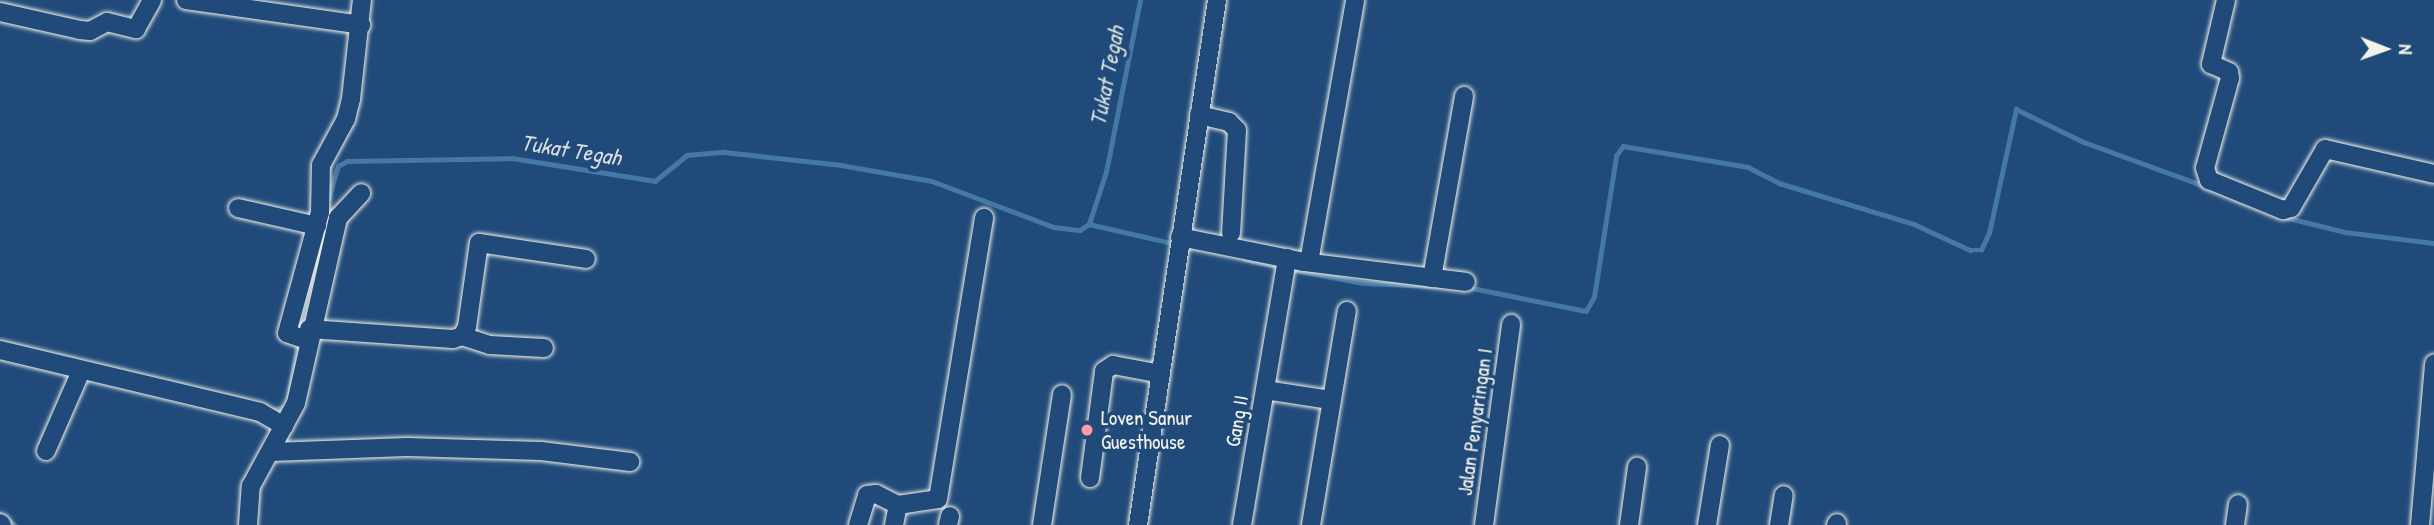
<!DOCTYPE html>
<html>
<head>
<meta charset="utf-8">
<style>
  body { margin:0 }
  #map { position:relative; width:2434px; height:525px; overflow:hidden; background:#1f4a7a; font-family:"Patrick Hand",sans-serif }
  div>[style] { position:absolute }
  .stream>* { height:4.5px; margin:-2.25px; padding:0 2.25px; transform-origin:2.25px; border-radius:2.25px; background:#4578a2 }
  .roads { filter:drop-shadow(0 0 2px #f4f1e8) drop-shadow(0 0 2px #f4f1e8) }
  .minor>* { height:18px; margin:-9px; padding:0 9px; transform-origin:9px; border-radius:9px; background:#1f4a7a }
  .dots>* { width:19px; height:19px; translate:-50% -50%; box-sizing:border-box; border:4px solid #1f4a7a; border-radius:50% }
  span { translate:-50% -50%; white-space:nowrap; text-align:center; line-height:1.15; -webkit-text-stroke:7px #1f4a7a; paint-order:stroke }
  .poi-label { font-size:21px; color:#f4f1e8 }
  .left { translate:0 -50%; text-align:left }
  .street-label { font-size:21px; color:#f4f1e8 }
  .water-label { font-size:23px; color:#dadfde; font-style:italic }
  .north { position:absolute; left:2350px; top:14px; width:70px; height:70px; -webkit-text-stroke:5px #1f4a7a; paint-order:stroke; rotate:91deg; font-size:19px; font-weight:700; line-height:28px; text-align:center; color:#f4f1e8 }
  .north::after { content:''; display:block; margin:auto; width:24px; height:32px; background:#f4f1e8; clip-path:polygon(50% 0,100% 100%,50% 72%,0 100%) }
</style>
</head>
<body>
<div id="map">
  <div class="stream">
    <i style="left:328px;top:199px;width:34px;rotate:-73deg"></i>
    <i style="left:338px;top:166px;width:10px;rotate:-29deg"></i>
    <i style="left:347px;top:161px;width:165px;rotate:-1deg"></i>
    <i style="left:512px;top:158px;width:145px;rotate:9.1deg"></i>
    <i style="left:655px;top:181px;width:41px;rotate:-39.1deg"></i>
    <i style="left:687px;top:155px;width:37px;rotate:-5deg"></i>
    <i style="left:724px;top:152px;width:118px;rotate:6.3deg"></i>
    <i style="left:841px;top:165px;width:92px;rotate:10deg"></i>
    <i style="left:932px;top:181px;width:130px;rotate:20.7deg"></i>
    <i style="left:1054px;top:227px;width:26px;rotate:7deg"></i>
    <i style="left:1080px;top:230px;width:11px;rotate:-34deg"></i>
    <i style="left:1089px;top:224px;width:55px;rotate:-71.9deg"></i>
    <i style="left:1106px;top:172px;width:175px;rotate:-78.8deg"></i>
    <i style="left:2284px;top:217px;width:63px;rotate:13.8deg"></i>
    <i style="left:2345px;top:232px;width:90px;rotate:7deg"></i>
    <i style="left:1089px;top:224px;width:85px;rotate:12.9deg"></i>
    <i style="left:1245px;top:259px;width:37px;rotate:13deg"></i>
    <i style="left:1290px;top:269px;width:74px;rotate:10.9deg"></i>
    <i style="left:1363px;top:283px;width:74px;rotate:2.3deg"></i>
    <i style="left:1467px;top:287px;width:121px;rotate:11.4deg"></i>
    <i style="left:1586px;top:311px;width:16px;rotate:-60deg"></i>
    <i style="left:1594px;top:297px;width:143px;rotate:-81.1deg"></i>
    <i style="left:1616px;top:156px;width:12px;rotate:-55deg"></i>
    <i style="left:1623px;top:146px;width:127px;rotate:9.5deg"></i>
    <i style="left:1748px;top:167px;width:35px;rotate:27deg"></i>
    <i style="left:1779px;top:183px;width:141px;rotate:16.9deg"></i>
    <i style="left:1914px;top:224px;width:62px;rotate:24.9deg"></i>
    <i style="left:1970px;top:250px;width:11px"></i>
    <i style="left:1981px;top:250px;width:19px;rotate:-65deg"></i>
    <i style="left:1989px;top:233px;width:127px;rotate:-77.7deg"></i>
    <i style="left:2016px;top:109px;width:76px;rotate:25.9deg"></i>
    <i style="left:2084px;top:142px;width:131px;rotate:20.1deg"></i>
    <i style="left:300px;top:332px;width:120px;rotate:-76.5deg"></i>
    <i style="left:272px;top:410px;width:16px;rotate:-15deg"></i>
    <i style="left:287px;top:406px;width:67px;rotate:-80.5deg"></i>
    <i style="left:0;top:514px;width:19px;rotate:36deg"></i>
  </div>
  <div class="roads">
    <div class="minor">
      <i style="left:186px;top:0;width:177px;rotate:8.1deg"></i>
      <i style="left:2226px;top:0;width:66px;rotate:103.2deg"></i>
      <i style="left:2211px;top:64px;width:20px;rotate:24deg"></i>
      <i style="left:2229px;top:72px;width:6px;rotate:81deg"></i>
      <i style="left:2230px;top:78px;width:93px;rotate:105.5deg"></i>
      <i style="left:2205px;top:168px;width:13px;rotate:72deg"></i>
      <i style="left:2209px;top:180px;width:80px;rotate:22.1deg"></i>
      <i style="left:2283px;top:210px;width:8px;rotate:-14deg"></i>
      <i style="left:2291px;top:208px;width:68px;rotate:-60deg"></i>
      <i style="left:2325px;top:149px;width:112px;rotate:12.9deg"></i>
      <i style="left:0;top:12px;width:82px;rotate:12.7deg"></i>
      <i style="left:80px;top:30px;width:10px;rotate:6deg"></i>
      <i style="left:90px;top:31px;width:19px;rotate:-28deg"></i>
      <i style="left:107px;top:22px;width:30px;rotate:14deg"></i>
      <i style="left:136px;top:29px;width:33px;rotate:-61deg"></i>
      <i style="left:1199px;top:115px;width:31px;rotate:13deg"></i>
      <i style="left:1229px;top:122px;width:11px;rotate:45deg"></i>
      <i style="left:1237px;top:130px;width:103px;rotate:93.3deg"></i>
      <i style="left:238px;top:208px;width:81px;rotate:12.8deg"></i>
      <i style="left:1180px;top:237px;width:126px;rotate:11.4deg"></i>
      <i style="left:1304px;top:262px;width:163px;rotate:7deg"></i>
      <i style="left:1309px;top:262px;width:266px;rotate:-80deg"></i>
      <i style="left:1432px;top:278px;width:185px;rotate:-80deg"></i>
      <i style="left:309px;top:329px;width:144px;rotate:4deg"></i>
      <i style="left:453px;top:339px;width:9px;rotate:-18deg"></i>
      <i style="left:462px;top:336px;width:10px;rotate:-61deg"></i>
      <i style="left:467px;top:327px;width:85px;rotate:-81.9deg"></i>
      <i style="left:479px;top:243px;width:108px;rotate:8.5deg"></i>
      <i style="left:462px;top:336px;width:29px;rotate:18deg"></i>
      <i style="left:490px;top:345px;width:54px;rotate:3.2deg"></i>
      <i style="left:307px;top:340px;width:21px;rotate:-161deg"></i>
      <i style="left:287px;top:333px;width:125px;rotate:-74.7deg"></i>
      <i style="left:320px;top:212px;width:47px;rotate:-88.8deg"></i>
      <i style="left:321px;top:165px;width:52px;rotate:-61.5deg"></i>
      <i style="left:346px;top:119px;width:21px;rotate:-76deg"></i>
      <i style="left:351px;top:99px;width:100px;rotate:-83.7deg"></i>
      <i style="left:0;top:350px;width:267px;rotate:13.4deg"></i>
      <i style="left:260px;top:412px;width:28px;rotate:30deg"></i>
      <i style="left:1265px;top:390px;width:66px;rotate:8.7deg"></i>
      <i style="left:46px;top:451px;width:87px;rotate:-66.4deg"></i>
      <i style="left:271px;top:452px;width:136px;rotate:-2.1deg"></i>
      <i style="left:407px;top:447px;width:134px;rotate:1.7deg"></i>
      <i style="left:541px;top:451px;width:90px;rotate:7deg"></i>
      <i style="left:1090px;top:478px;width:108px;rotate:-82.5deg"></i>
      <i style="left:1104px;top:371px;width:11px;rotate:-34deg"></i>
      <i style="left:1113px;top:365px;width:49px;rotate:10.6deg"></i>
      <i style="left:0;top:523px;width:3px;rotate:45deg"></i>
      <i style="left:248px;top:525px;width:39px;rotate:-86deg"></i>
      <i style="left:251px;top:486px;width:94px;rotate:-61.5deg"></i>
      <i style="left:296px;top:403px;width:190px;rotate:-77.2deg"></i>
      <i style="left:338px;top:218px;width:34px;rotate:-47deg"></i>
      <i style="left:858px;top:525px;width:31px;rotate:-73deg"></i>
      <i style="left:867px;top:495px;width:9px;rotate:-6deg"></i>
      <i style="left:876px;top:494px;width:25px;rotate:27deg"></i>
      <i style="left:898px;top:505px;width:40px;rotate:-8.5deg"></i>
      <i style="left:938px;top:499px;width:285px;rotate:-80.7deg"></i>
      <i style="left:894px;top:525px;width:20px;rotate:-79deg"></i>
      <i style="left:948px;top:525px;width:9px;rotate:-77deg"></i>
      <i style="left:1042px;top:525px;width:132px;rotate:-81.3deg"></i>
      <i style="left:1138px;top:525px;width:531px;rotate:-81.44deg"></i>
      <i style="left:1242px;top:525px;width:271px;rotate:-80.4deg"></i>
      <i style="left:1311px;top:525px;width:217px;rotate:-80.5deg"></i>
      <i style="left:1484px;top:525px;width:203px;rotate:-82.3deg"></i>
      <i style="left:1629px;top:525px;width:59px;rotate:-82.1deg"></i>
      <i style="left:1707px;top:525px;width:81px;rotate:-80.8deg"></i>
      <i style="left:1779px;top:525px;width:30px;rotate:-81deg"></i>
      <i style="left:1836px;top:525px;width:2px;rotate:-63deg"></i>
      <i style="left:2235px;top:525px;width:21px;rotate:-82deg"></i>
      <i style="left:2420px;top:525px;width:162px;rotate:-85deg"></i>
    </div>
  </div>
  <div class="dots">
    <i style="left:1087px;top:430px;background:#ff9aa2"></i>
  </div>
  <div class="poi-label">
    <span class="left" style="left:1101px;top:430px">Loven Sanur<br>Guesthouse</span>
  </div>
  <div class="street-label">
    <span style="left:1237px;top:421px;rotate:-80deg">Gang II</span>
    <span style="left:1475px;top:422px;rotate:-82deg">Jalan Penyaringan I</span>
  </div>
  <div class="water-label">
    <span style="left:1107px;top:76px;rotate:-79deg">Tukat Tegah</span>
    <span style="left:571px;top:150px;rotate:9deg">Tukat Tegah</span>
  </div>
  <div class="north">N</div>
</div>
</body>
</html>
